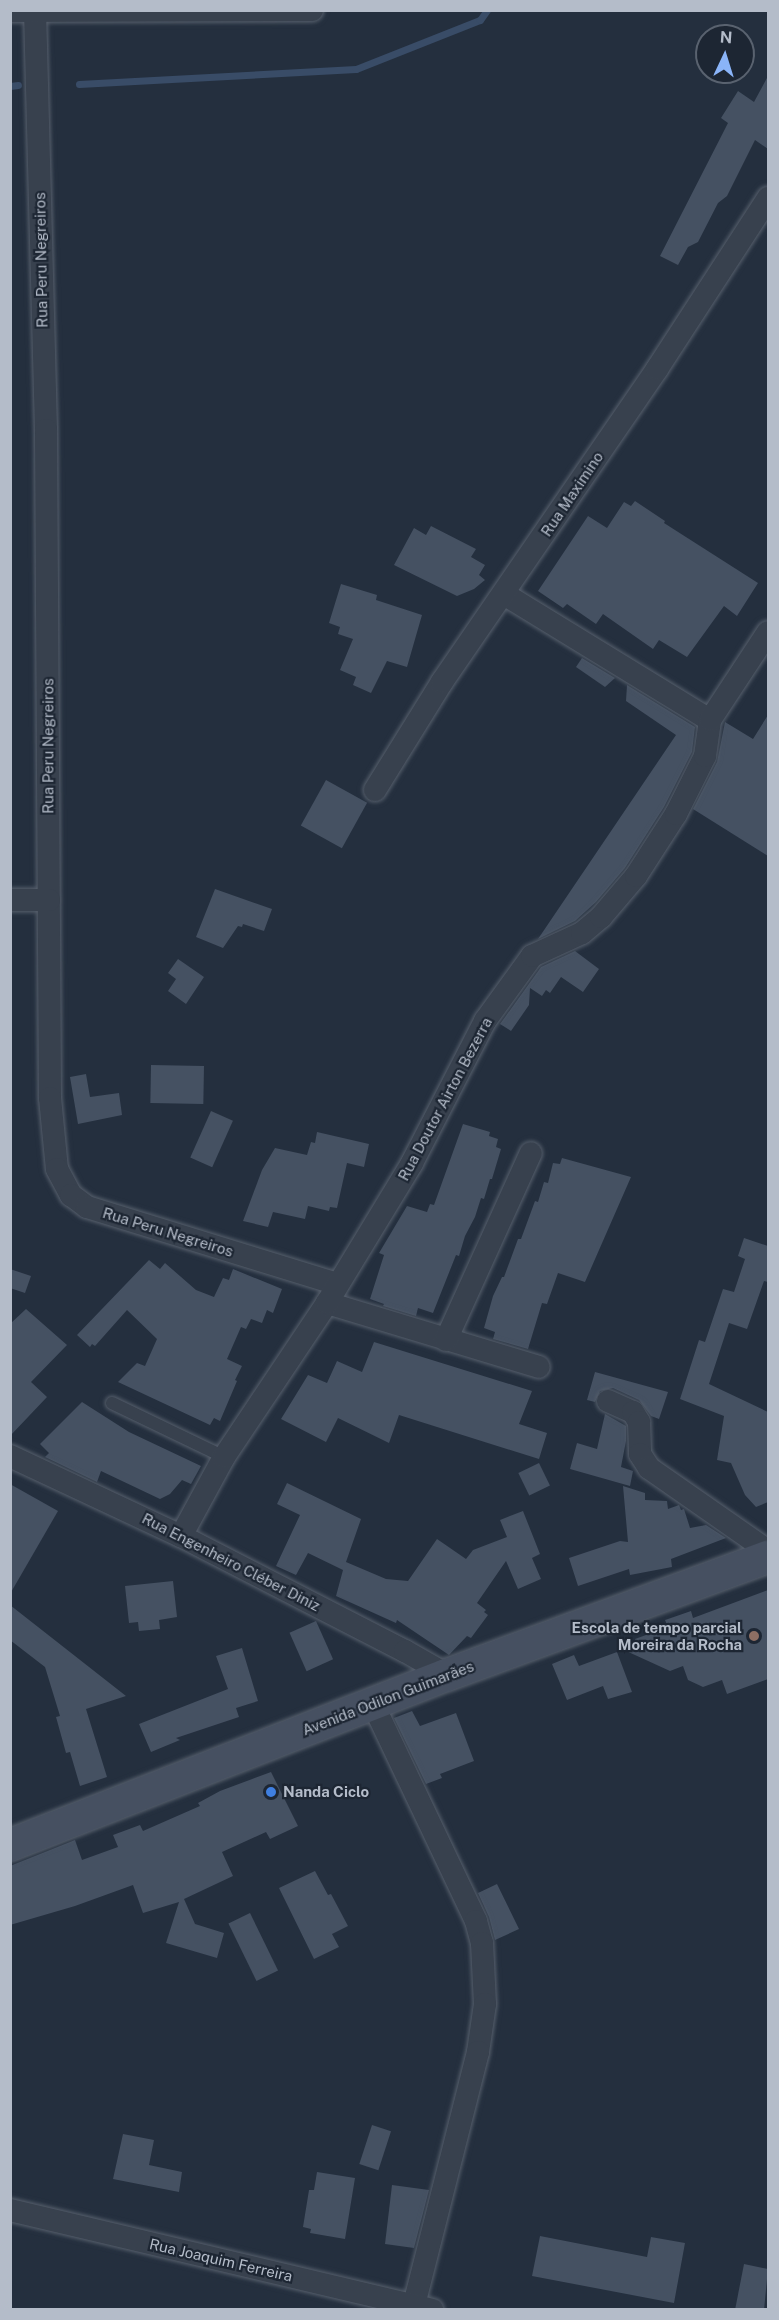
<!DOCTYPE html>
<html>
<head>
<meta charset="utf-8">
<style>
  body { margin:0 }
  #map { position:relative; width:779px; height:2320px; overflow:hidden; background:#242f3e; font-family:"Public Sans",sans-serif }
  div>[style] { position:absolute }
  .stream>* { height:7px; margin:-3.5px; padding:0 3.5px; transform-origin:3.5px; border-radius:3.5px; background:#394c67 }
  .building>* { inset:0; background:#455162; transform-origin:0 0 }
  .roads { filter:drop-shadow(0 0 2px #565f6c) drop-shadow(0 0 2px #565f6c) }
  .lane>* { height:12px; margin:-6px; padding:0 6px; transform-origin:6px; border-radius:6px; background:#38414e }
  .street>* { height:22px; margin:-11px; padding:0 11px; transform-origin:11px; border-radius:11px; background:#38414e }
  .secondary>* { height:32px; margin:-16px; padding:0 16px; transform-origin:16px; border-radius:16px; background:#465061 }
  .dots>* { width:16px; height:16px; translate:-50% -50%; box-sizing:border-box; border:3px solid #1d2633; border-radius:50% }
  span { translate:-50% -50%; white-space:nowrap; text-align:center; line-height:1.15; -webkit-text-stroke:4.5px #1d2633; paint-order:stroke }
  .street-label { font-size:15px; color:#b4bcc9 }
  .poi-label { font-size:15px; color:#b4bcc9; font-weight:700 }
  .right { translate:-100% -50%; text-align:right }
  .left { translate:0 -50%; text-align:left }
  .frame { position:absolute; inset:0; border:12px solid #b4bcc9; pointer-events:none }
  .north { position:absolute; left:695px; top:24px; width:60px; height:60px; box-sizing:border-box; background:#1d2633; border:2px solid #59626f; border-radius:50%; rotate:4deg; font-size:16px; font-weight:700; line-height:24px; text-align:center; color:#b4bcc9 }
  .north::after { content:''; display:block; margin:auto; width:21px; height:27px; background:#8ab4f8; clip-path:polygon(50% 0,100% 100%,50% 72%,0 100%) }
</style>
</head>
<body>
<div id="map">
  <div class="stream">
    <i style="left:79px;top:84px;width:277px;rotate:-3.1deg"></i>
    <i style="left:356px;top:69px;width:133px;rotate:-21.6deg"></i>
    <i style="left:480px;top:20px;width:12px;rotate:-55deg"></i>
    <i style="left:10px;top:86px;width:8px;rotate:-7deg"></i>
  </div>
  <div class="building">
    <i style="clip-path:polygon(768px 76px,768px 149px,755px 140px,727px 196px,718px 203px,698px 242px,688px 247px,678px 265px,660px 256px,728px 123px,721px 118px,738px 91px,754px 102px)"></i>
    <i style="clip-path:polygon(635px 501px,665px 521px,664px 523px,758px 583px,737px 616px,724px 606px,687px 657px,659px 640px,653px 649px,603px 614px,596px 624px,567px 604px,563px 608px,538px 591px,588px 516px,607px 528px,624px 502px,631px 506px)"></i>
    <i style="clip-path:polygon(431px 526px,476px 549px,471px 557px,485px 565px,479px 575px,485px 580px,474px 589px,457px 596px,394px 565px,414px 528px,426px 535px)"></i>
    <i style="clip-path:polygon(341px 584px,377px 595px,376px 600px,422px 615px,407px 667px,387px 661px,371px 693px,353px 685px,356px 677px,340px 670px,353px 639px,338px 634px,340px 627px,329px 623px)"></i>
    <i style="clip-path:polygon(582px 658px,615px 678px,605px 687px,576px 667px)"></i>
    <i style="clip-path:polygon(627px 685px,695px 727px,692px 752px,664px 807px,625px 868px,596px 902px,575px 921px,538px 939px,676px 735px,626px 701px)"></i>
    <i style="clip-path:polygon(768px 715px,768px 856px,693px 809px,717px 762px,725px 722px,753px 739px)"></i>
    <i style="left:326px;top:780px;width:47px;height:52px;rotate:29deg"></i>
    <i style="clip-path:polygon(215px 889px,272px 909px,264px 931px,243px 924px,242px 927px,238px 926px,223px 948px,196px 937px)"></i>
    <i style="clip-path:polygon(575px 951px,599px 969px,583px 992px,561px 977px,550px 993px,546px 990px,542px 996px,530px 988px,529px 1005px,511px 1031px,500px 1024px,541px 967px)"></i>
    <i style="clip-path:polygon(178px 959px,204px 977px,186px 1004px,168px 991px,176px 979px,168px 973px)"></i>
    <i style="left:151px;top:1065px;width:53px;height:38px;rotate:1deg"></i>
    <i style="clip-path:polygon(86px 1074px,90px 1097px,119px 1093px,122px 1115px,78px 1124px,70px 1077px)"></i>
    <i style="left:211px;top:1111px;width:24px;height:51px;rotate:24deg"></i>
    <i style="clip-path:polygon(463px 1124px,490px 1132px,489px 1136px,498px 1139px,496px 1147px,501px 1149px,492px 1179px,490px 1179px,484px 1199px,481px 1198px,475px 1217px,465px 1236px,459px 1256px,456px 1255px,433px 1313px,418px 1308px,416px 1316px,383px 1306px,384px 1304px,370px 1299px,384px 1255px,379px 1253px,407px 1206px,427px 1212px,430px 1204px,434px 1205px)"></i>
    <i style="clip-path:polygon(317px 1132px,369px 1144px,364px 1167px,347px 1163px,337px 1208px,330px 1207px,329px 1211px,308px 1206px,305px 1219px,273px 1212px,268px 1227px,243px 1221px,262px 1170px,275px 1148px,307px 1155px,311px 1142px,315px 1143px)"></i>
    <i style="clip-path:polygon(562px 1158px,631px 1177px,585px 1282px,558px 1273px,547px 1304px,542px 1303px,528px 1349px,493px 1339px,495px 1332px,484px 1328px,493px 1296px,502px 1277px,504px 1277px,518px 1239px,521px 1239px,535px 1201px,538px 1202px,544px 1182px,548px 1183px,553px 1163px,560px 1164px)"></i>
    <i style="clip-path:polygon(744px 1238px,768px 1246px,768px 1282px,764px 1281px,747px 1329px,729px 1323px,709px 1384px,768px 1412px,768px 1502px,756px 1507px,745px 1495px,731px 1463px,717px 1460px,724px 1416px,680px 1399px,699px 1340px,705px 1342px,723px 1289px,734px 1292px,745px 1259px,738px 1256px)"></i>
    <i style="clip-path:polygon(149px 1260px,160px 1269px,165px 1263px,196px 1290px,214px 1297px,223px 1278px,229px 1280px,233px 1269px,282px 1289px,273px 1313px,267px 1310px,262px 1323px,251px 1319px,246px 1329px,241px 1327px,227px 1359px,242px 1366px,235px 1380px,237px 1381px,220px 1421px,214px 1418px,210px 1425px,118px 1382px,137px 1363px,145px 1366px,157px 1339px,127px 1310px,95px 1346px,92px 1344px,90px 1347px,77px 1335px)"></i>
    <i style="clip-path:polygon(10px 1269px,31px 1276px,25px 1293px,10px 1288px)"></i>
    <i style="clip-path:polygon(26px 1309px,67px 1345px,31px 1382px,47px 1397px,10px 1436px,10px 1324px)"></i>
    <i style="clip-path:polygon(374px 1342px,532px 1391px,519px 1424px,547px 1433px,539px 1459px,399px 1415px,389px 1443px,338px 1418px,326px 1442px,281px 1419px,308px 1375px,327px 1383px,337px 1361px,362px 1372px)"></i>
    <i style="clip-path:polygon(595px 1372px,668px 1392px,659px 1419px,651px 1416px,639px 1400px,613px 1388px,600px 1391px,595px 1402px,587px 1400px)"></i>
    <i style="clip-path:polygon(82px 1402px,129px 1432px,201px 1466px,191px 1484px,182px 1480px,170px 1494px,160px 1499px,101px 1471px,97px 1482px,45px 1457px,49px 1453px,40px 1444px)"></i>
    <i style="clip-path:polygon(605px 1414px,626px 1426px,626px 1441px,621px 1467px,633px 1471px,630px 1486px,570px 1469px,577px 1443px,597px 1449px)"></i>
    <i style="left:539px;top:1463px;width:25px;height:23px;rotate:64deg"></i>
    <i style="clip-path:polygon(287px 1483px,361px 1519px,346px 1562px,386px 1579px,408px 1581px,437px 1539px,466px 1559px,473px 1550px,507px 1537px,500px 1520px,523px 1511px,540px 1554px,532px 1558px,541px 1579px,518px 1589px,506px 1561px,477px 1603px,486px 1610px,484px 1612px,488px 1615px,471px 1638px,467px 1636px,449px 1655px,397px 1620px,396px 1623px,336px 1596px,343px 1570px,308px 1553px,296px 1575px,276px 1566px,300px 1515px,277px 1504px)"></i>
    <i style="clip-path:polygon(10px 1484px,58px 1511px,10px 1594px)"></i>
    <i style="clip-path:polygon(623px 1486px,645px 1493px,645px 1500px,667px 1501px,668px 1509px,679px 1505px,681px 1510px,684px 1509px,690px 1528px,706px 1525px,726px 1538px,671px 1559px,672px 1567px,630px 1575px,629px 1569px,578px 1586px,569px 1558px,620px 1541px,628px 1542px)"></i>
    <i style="clip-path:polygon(173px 1581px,177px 1617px,159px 1620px,160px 1629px,139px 1631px,138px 1622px,129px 1623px,125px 1586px)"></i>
    <i style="clip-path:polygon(768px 1590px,768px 1679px,727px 1694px,722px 1680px,703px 1687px,688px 1680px,683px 1666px,670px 1671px,624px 1650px,637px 1645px,635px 1639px,668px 1627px,665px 1620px,691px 1611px,693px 1618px)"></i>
    <i style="clip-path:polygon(10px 1605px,126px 1696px,86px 1709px,107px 1777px,80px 1786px,70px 1752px,66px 1753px,56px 1717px,60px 1716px,45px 1667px,10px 1640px)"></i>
    <i style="left:316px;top:1621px;width:42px;height:29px;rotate:66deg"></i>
    <i style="clip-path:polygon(242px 1648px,258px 1701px,236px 1708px,239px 1717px,176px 1738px,180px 1740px,151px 1752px,139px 1724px,228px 1689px,216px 1656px)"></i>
    <i style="clip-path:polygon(617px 1652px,632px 1692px,608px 1699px,603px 1686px,567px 1700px,552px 1664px,574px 1655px,579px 1666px)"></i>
    <i style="clip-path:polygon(412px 1711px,420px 1726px,456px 1713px,474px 1761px,440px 1774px,442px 1778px,426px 1784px,394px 1718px)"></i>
    <i style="clip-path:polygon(271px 1772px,298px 1826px,270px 1839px,266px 1832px,222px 1852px,233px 1876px,184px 1899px,195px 1924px,224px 1933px,217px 1958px,166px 1943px,179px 1902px,143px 1913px,133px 1885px,75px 1906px,10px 1925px,10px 1866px,75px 1840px,82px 1860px,118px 1847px,113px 1835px,140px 1825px,143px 1831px,200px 1806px,198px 1803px,220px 1791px)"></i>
    <i style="clip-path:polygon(315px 1871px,328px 1895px,331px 1894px,348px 1926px,332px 1934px,339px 1947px,314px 1959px,279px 1888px)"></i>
    <i style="clip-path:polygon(497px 1884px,519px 1929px,495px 1940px,489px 1917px,478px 1893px)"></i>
    <i style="left:250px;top:1913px;width:64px;height:24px;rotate:64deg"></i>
    <i style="left:372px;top:2125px;width:20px;height:41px;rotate:18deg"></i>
    <i style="clip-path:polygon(123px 2134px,154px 2140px,149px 2165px,182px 2172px,179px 2192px,113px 2179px)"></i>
    <i style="clip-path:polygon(317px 2172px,355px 2178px,345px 2239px,310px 2233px,311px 2229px,303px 2227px,309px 2190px,314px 2190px)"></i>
    <i style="clip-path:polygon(392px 2185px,429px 2190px,414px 2248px,385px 2244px)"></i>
    <i style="clip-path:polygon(540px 2236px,647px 2257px,651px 2237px,685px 2243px,674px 2303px,532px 2276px)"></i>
    <i style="clip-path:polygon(744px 2264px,768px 2269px,764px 2310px,735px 2310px)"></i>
  </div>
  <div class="roads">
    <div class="lane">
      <i style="left:112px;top:1403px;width:124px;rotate:25.7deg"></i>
    </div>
    <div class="street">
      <i style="left:35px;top:10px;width:420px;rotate:88.5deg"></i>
      <i style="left:46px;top:430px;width:668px;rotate:89.66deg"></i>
      <i style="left:50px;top:1098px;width:71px;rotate:84.4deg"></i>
      <i style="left:57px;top:1169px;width:30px;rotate:62deg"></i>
      <i style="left:71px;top:1195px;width:20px;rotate:37deg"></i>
      <i style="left:87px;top:1207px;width:262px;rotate:17.1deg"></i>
      <i style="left:10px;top:11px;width:302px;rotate:-0.2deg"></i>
      <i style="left:504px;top:594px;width:241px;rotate:31.5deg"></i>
      <i style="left:375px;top:790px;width:127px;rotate:-58.2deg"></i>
      <i style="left:442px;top:682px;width:380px;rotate:-55.5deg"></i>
      <i style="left:657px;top:369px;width:204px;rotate:-57deg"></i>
      <i style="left:10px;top:900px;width:39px"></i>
      <i style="left:327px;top:1303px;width:221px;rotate:16.8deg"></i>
      <i style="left:446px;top:1340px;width:205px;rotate:-65.6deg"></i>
      <i style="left:608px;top:1401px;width:27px;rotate:24deg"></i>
      <i style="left:633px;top:1412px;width:12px;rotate:59deg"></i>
      <i style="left:639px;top:1422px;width:32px;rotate:88deg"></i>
      <i style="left:640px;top:1454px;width:17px;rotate:57deg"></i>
      <i style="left:649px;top:1468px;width:145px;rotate:34.9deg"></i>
      <i style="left:10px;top:1456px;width:189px;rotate:25.1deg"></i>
      <i style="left:181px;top:1536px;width:252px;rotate:27.2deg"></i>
      <i style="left:405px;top:1651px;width:48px;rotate:29.7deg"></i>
      <i style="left:181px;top:1536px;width:90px;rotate:-61.4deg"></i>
      <i style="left:224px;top:1457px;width:185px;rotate:-56.2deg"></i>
      <i style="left:327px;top:1303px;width:164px;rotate:-58.7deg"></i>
      <i style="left:412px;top:1163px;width:160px;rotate:-62.8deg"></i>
      <i style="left:485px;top:1021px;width:80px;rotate:-54.1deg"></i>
      <i style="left:532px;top:956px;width:55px;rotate:-24.7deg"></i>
      <i style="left:582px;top:933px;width:25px;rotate:-40deg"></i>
      <i style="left:601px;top:917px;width:54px;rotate:-49.5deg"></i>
      <i style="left:636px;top:876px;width:74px;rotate:-57.2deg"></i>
      <i style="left:676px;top:814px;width:65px;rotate:-63.4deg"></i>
      <i style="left:705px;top:756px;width:36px;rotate:-82deg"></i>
      <i style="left:710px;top:720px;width:105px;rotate:-56.6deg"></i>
      <i style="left:373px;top:1704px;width:240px;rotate:64.6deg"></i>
      <i style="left:476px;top:1921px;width:23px;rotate:75deg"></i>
      <i style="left:482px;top:1943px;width:61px;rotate:87.2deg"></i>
      <i style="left:485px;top:2004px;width:49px;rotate:98.3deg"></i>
      <i style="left:478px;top:2052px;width:261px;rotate:104.2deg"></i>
      <i style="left:10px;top:2210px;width:434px;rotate:13.3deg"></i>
    </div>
    <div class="secondary">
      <i style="left:10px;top:1845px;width:469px;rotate:-21.3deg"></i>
      <i style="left:447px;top:1675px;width:342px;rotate:-20.2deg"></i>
    </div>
  </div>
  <div class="dots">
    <i style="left:754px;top:1636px;background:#8d6e63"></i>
    <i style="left:271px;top:1792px;background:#3f7fe0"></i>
  </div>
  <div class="street-label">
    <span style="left:41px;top:260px;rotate:-91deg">Rua Peru Negreiros</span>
    <span style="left:572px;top:494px;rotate:-56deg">Rua Maximino</span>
    <span style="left:48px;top:746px;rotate:-90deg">Rua Peru Negreiros</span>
    <span style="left:445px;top:1099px;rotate:-62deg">Rua Doutor Airton Bezerra</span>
    <span style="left:168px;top:1232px;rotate:17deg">Rua Peru Negreiros</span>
    <span style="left:231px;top:1562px;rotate:27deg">Rua Engenheiro Cléber Diniz</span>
    <span style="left:388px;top:1698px;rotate:-21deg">Avenida Odilon Guimarães</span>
    <span style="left:221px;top:2260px;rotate:13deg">Rua Joaquim Ferreira</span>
  </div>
  <div class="poi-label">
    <span class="right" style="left:742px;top:1636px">Escola de tempo parcial<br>Moreira da Rocha</span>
    <span class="left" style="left:283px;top:1792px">Nanda Ciclo</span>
  </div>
  <div class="frame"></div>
  <div class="north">N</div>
</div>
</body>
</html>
